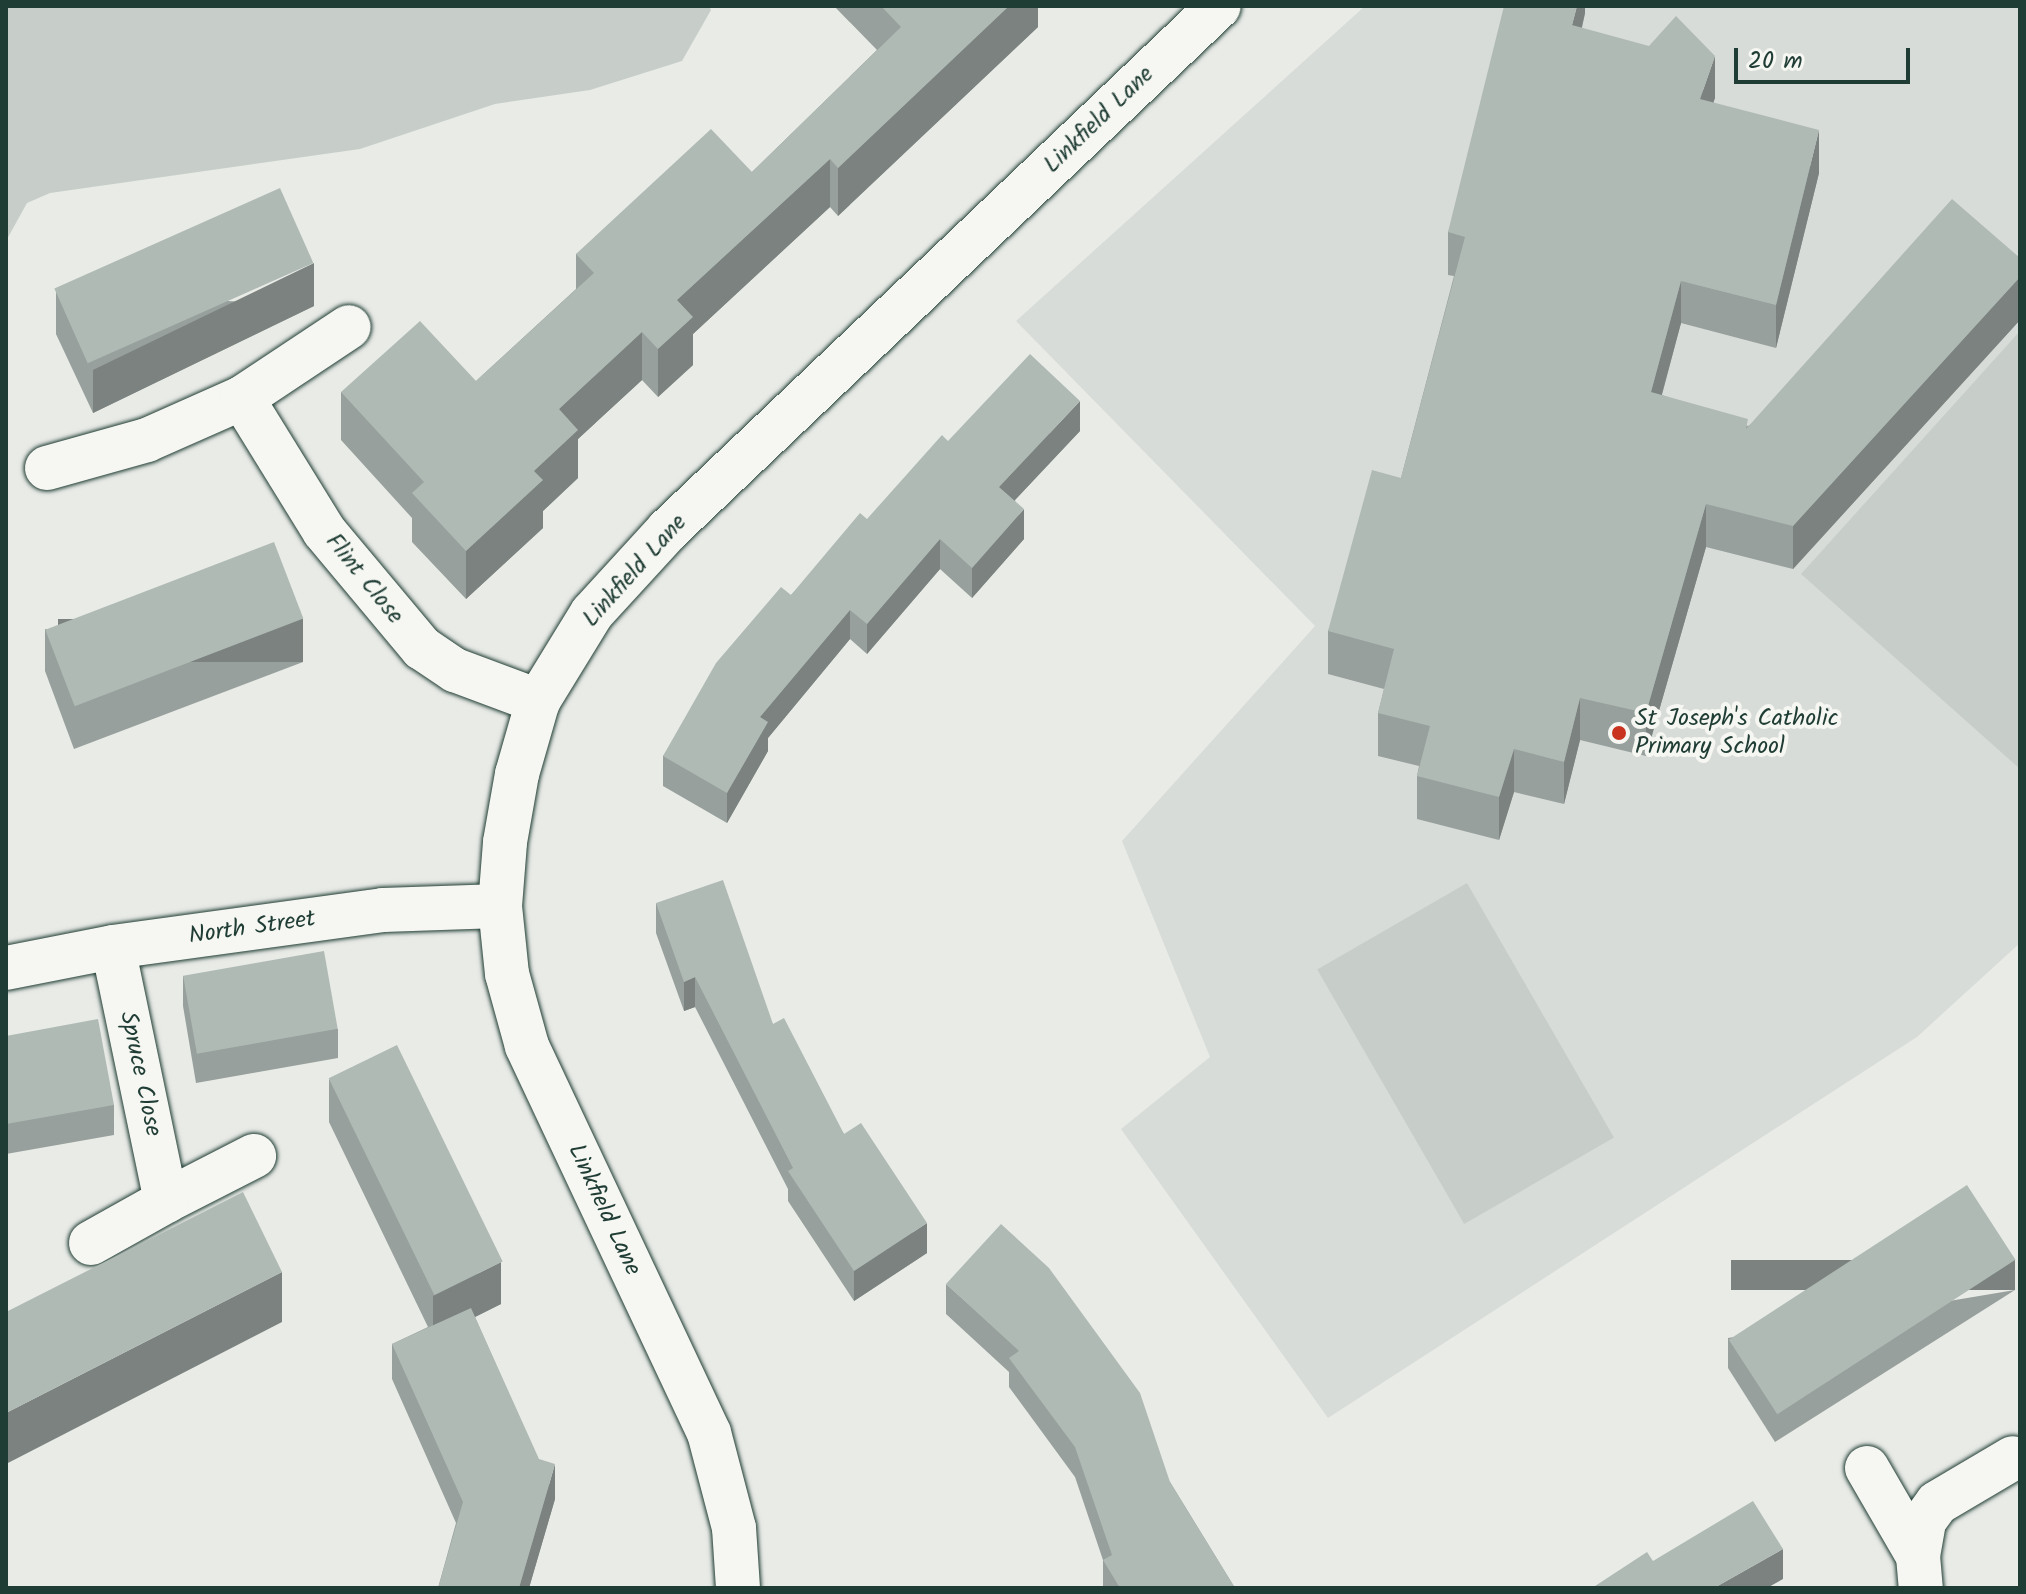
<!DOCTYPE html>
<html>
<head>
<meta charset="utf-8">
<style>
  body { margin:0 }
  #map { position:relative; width:2026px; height:1594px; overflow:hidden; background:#e9ebe7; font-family:Kalam,sans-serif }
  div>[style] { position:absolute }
  .built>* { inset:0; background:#d8dcd8 }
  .green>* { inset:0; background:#c7cec9; transform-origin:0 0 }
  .roads { filter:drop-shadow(0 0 2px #1f3d34) drop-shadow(0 0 2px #1f3d34) }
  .minor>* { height:44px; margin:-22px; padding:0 22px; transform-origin:22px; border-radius:22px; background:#f6f6f2 }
  .tertiary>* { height:44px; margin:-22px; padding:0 22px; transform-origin:22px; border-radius:22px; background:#f6f6f2 }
  .wall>* { inset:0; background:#97a09c }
  .shaded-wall>* { inset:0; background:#7b827f; transform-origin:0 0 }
  .building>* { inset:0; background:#b0bab5; transform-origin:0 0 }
  .dots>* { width:22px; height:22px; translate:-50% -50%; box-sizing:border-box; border:4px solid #f6f6f2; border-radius:50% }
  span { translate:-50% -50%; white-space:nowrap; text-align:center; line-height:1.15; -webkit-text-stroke:8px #f6f6f2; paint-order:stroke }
  .street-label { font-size:24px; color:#1f3d34 }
  .poi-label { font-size:24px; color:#1f3d34 }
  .left { translate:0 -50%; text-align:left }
  .frame { position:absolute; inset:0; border:8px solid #1f3d34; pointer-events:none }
  .scale { position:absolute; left:1734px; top:48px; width:176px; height:36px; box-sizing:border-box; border:4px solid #1f3d34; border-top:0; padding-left:10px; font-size:24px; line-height:28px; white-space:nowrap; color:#1f3d34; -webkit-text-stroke:6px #f6f6f2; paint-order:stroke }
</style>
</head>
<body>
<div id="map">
  <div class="built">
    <i style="clip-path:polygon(1365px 6px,2020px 6px,2020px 943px,1917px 1037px,1328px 1418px,1121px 1129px,1210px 1057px,1122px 841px,1315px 626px,1016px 321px)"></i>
  </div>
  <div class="green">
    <i style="clip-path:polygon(6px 6px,709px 6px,711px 10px,682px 61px,590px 90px,495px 104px,360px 149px,50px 193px,27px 203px,6px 241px)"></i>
    <i style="clip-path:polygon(2020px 331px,2020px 769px,1801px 574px)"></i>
    <i style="left:1467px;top:883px;width:294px;height:173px;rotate:60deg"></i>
  </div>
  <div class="roads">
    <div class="minor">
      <i style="left:242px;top:398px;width:156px;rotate:58.3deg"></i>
      <i style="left:324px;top:531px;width:153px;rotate:50.1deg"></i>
      <i style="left:422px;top:648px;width:40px;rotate:34deg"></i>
      <i style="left:455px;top:670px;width:89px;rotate:20.5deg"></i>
      <i style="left:47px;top:468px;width:104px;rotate:-15.6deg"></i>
      <i style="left:147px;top:440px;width:104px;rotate:-23.9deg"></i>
      <i style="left:242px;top:398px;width:128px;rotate:-33.6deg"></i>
      <i style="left:6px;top:968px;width:109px;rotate:-11.1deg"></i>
      <i style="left:113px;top:947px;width:273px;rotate:-7.8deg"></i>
      <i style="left:383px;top:910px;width:117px;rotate:-2deg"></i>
      <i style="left:166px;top:1201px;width:99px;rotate:-27.1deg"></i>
      <i style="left:91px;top:1243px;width:86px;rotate:-29.2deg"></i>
      <i style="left:166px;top:1201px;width:259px;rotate:-101.8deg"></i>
      <i style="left:1867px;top:1468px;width:102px;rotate:59.9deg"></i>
      <i style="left:1918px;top:1556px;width:32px;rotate:85deg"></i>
      <i style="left:1918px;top:1556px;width:36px;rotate:-80deg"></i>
      <i style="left:1924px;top:1521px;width:22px;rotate:-54deg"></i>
      <i style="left:1937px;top:1503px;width:88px;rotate:-30.6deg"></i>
    </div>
    <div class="tertiary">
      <i style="left:738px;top:1588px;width:60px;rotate:-93.8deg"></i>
      <i style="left:734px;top:1528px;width:98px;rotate:-104.7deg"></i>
      <i style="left:709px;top:1433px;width:428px;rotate:-115.2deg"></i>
      <i style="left:527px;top:1046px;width:75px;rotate:-105.5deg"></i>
      <i style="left:507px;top:974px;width:68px;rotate:-95.9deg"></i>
      <i style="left:500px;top:906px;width:64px;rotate:-85.5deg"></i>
      <i style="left:505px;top:842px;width:69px;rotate:-80deg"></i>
      <i style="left:517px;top:774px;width:76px;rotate:-74deg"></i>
      <i style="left:538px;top:701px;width:103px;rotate:-58.5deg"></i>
      <i style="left:592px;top:613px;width:113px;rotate:-47.5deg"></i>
      <i style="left:668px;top:530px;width:760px;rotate:-43.56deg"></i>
    </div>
  </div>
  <div class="wall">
    <i style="clip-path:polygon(834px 6px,1038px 6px,1038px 27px,838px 216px,830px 207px,693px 334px,693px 365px,658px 397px,642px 380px,578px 439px,578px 478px,543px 511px,543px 528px,466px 599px,412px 542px,412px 518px,341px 440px,341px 392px,476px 381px,576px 289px,576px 254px,752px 172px,877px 50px)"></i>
    <i style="clip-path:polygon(1585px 6px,1585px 13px,1582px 28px,1715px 98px,1713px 102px,1819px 173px,1776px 348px,1681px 323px,1662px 395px,1748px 426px,2020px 258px,2020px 320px,1793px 569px,1706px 547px,1646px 756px,1580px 740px,1564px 804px,1514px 792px,1499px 840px,1417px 819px,1417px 776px,1419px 766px,1378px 756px,1378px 713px,1384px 689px,1328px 674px,1328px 631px,1401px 478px,1454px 276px,1448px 275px,1448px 232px)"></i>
    <i style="clip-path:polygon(56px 291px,314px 306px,93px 413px,56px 334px)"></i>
    <i style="clip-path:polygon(1080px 431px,1015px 500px,1024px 539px,972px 598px,940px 569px,867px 654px,850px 639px,768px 738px,768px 751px,727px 823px,663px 786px,663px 756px,791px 595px,948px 441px)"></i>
    <i style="clip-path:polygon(45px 629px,303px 662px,74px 749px,45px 671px)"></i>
    <i style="clip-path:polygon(656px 903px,773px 1024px,844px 1134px,927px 1253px,854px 1301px,788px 1201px,788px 1189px,695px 1007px,684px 1011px,656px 933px)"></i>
    <i style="clip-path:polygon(183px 976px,338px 1029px,338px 1058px,196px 1083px,183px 1006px)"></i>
    <i style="clip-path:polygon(6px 1036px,114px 1105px,114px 1135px,6px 1154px)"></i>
    <i style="clip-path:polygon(329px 1079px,501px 1304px,475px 1317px,555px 1499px,529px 1588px,438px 1588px,456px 1523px,392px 1379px,392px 1344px,428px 1327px,329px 1122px)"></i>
    <i style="clip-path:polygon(946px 1284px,1170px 1482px,1235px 1588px,1103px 1588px,1103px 1560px,1075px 1477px,1009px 1387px,1009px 1372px,946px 1314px)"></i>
    <i style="clip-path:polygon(2015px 1290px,1775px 1442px,1728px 1368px,1728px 1338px)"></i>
  </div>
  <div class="shaded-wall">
    <i style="clip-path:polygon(1009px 6px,1038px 6px,1038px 27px,838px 216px,838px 168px)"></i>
    <i style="clip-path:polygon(1577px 6px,1585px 6px,1585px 13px,1572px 68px,1572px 25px)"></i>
    <i style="clip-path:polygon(1715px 56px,1715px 98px,1700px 141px,1700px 99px)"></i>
    <i style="clip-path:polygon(1819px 130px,1819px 173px,1776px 348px,1776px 305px)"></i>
    <i style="clip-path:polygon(830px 159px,830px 207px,693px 334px,693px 365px,658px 397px,658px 349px,677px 300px)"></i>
    <i style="clip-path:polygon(314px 263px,314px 306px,93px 413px,93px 370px)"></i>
    <i style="clip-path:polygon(2020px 277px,2020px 320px,1793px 569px,1793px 526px)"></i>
    <i style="clip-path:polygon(1681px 281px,1681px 323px,1651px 434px,1651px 392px)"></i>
    <i style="clip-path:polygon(642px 332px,642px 380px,578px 439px,578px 478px,543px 511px,543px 528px,466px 599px,466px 551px,534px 471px,559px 409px)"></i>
    <i style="clip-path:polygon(1080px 401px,1080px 431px,999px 517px,999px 487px)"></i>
    <i style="clip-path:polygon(1706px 504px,1706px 547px,1646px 756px,1646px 713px)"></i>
    <i style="clip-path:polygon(1024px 509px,1024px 539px,972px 598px,972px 568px)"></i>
    <i style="clip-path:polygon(940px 539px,940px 569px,867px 654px,867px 624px)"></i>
    <i style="clip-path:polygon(850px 610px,850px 639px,768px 738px,768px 751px,727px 823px,727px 793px,760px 717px)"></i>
    <i style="left:303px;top:619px;width:43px;height:245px;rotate:90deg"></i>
    <i style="clip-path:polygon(1580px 698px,1580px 740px,1564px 804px,1564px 762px)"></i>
    <i style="clip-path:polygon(1514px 749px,1514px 792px,1499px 840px,1499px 797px)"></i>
    <i style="clip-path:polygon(695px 977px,695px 1007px,684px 1011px,684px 982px)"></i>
    <i style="clip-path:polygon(927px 1223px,927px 1253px,854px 1301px,854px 1271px)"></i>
    <i style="left:2015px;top:1260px;width:30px;height:284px;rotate:90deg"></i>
    <i style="clip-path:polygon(501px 1262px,501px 1304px,433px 1338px,433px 1296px)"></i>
    <i style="clip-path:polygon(282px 1272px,282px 1322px,6px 1464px,6px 1413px)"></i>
    <i style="clip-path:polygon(555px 1464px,555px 1499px,529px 1588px,519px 1588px)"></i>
    <i style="clip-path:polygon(1783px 1549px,1783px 1579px,1767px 1588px,1714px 1588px)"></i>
  </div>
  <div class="building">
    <i style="clip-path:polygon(881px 6px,1009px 6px,838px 168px,830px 159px,677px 300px,693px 317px,658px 349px,642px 332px,559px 409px,578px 430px,534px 471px,543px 480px,466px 551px,412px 493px,424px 482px,341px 392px,420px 321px,476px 381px,594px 273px,576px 254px,711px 129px,752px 172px,901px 27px)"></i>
    <i style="clip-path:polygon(1504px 6px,1577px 6px,1572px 25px,1649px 46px,1676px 16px,1715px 56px,1700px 99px,1819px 130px,1776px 305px,1681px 281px,1651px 392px,1748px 419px,1746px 429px,1952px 199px,2020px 258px,2020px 277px,1793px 526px,1706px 504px,1646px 713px,1580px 698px,1564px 762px,1514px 749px,1499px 797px,1417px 776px,1430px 726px,1378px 713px,1394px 649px,1328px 631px,1372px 470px,1401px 478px,1465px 237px,1448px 232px)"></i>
    <i style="left:280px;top:188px;width:82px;height:247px;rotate:66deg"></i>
    <i style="clip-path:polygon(1030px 354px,1080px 401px,999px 487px,1024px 509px,972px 568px,940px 539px,867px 624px,850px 610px,760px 717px,768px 722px,727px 793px,663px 756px,716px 663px,781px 587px,791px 595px,860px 513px,867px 519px,942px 435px,948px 441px)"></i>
    <i style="left:274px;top:542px;width:82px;height:245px;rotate:69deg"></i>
    <i style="clip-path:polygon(723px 880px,773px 1024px,784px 1018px,844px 1134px,861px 1123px,927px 1223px,854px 1271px,788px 1171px,793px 1168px,695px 977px,684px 982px,656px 903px)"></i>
    <i style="left:324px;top:951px;width:79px;height:143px;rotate:80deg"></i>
    <i style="clip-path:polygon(98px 1019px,114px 1105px,6px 1124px,6px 1036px)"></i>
    <i style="left:397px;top:1045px;width:241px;height:76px;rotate:64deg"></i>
    <i style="left:1967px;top:1185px;width:89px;height:284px;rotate:57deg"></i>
    <i style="clip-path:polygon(243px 1192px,282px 1272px,6px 1413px,6px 1312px)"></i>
    <i style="clip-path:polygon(1001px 1224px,1049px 1268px,1140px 1393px,1170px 1482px,1235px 1588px,1120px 1588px,1103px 1560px,1112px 1555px,1075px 1447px,1009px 1358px,1019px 1351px,946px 1284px)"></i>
    <i style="clip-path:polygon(471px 1308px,539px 1459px,555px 1464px,519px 1588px,438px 1588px,463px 1502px,392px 1344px)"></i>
    <i style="clip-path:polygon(1753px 1501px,1783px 1549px,1714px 1588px,1592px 1588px,1647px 1552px,1653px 1561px)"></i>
  </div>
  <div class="dots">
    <i style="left:1619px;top:733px;background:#c8321e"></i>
  </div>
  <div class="street-label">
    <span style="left:1099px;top:120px;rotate:-44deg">Linkfield Lane</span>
    <span style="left:635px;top:571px;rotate:-48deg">Linkfield Lane</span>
    <span style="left:364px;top:579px;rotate:51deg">Flint Close</span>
    <span style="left:252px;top:928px;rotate:-8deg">North Street</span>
    <span style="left:140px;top:1074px;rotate:78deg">Spruce Close</span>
    <span style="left:604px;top:1210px;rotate:65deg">Linkfield Lane</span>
  </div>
  <div class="poi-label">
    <span class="left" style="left:1635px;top:733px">St Joseph's Catholic<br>Primary School</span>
  </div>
  <div class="frame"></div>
  <div class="scale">20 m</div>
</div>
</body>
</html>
